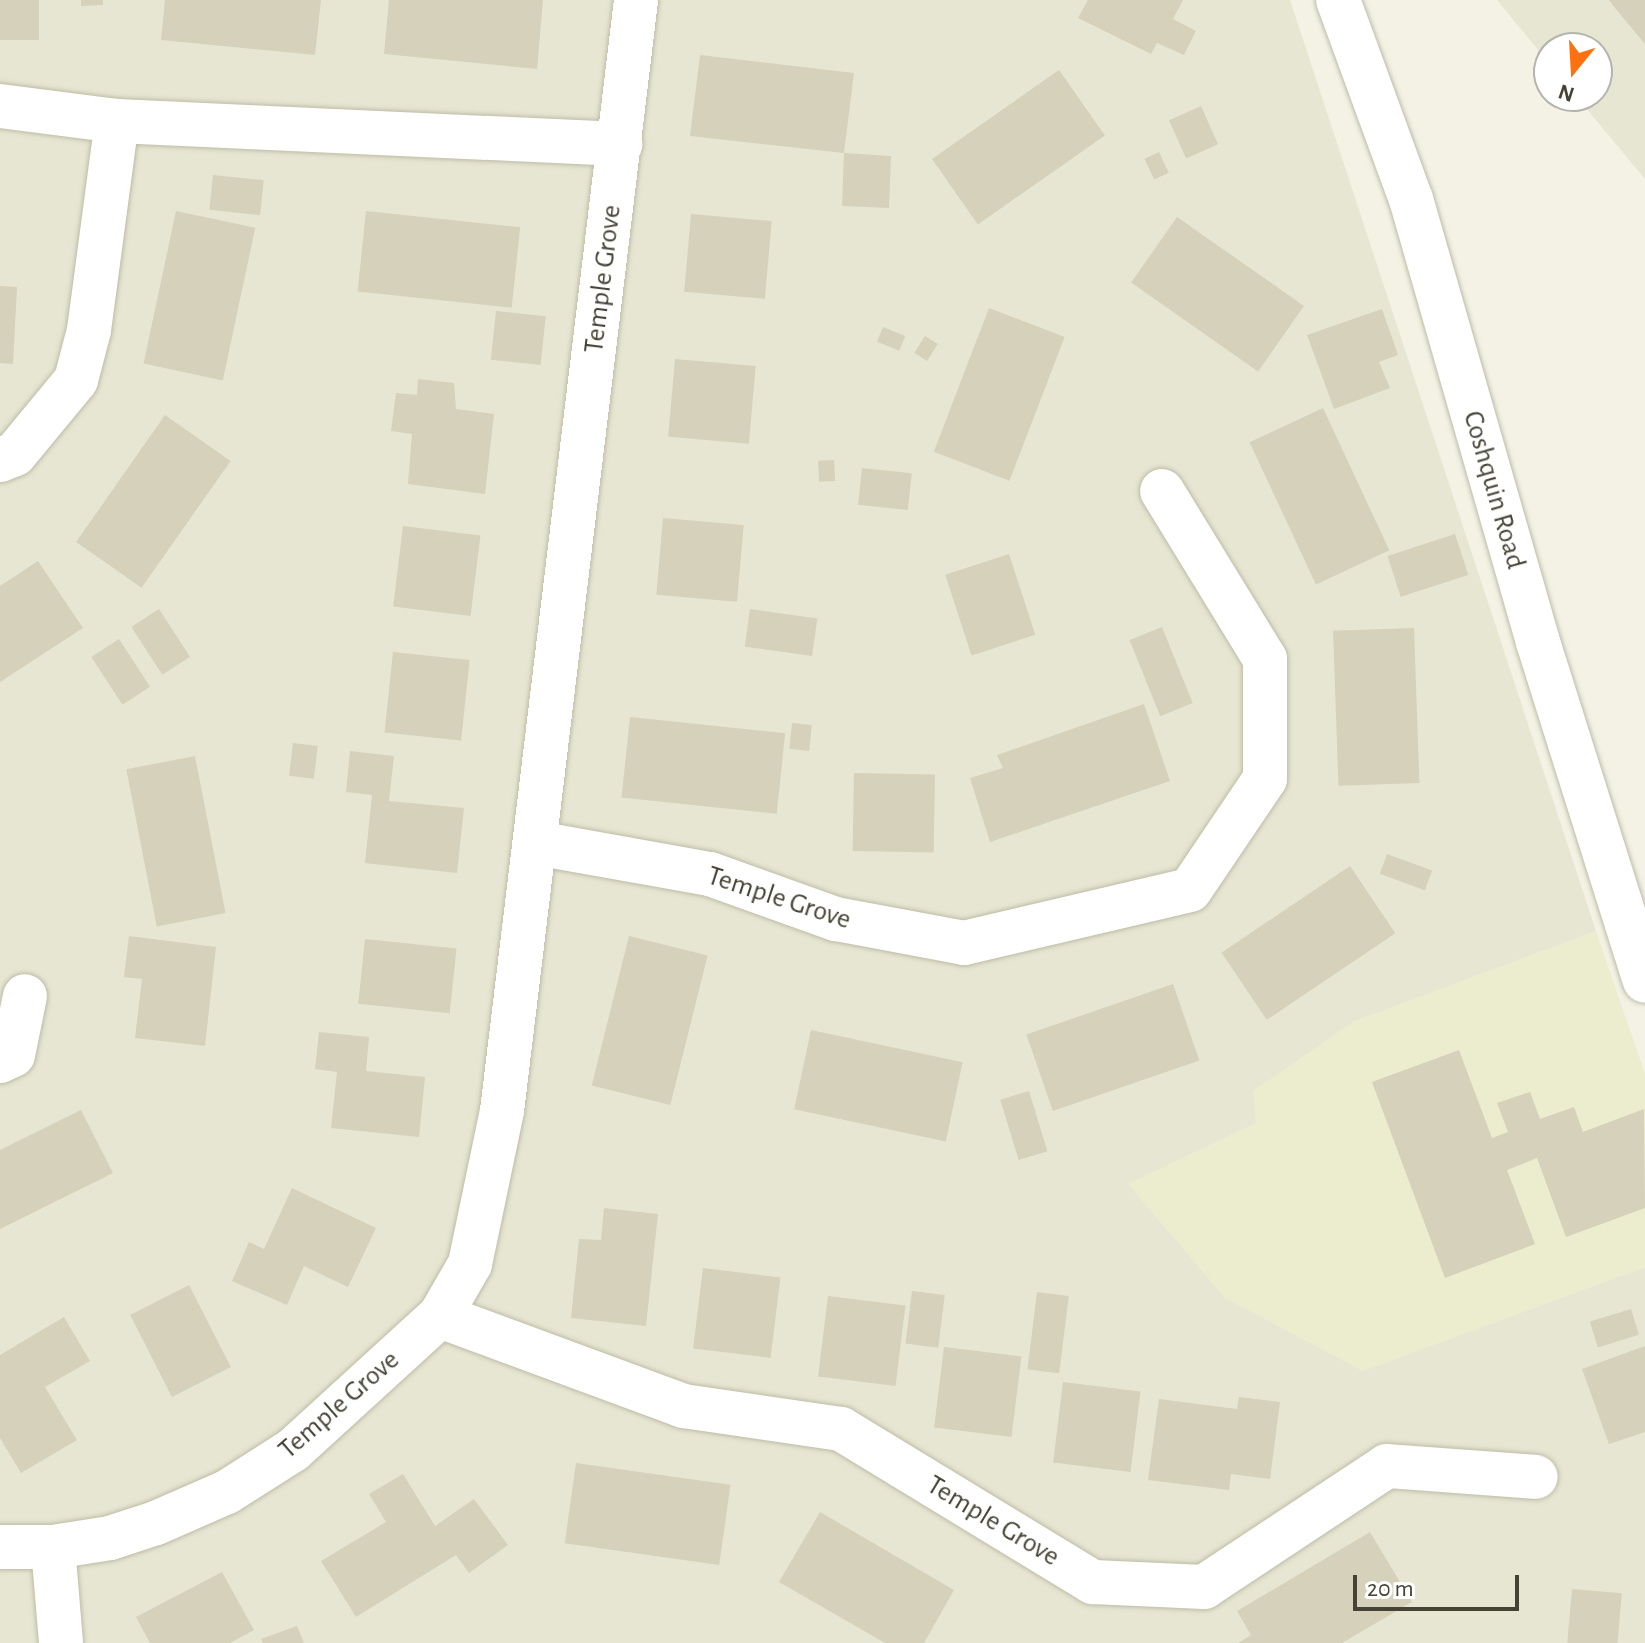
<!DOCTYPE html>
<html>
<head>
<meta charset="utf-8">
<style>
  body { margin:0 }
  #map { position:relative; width:1645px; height:1643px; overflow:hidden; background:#f3f2e4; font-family:"Alegreya Sans",sans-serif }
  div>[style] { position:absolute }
  .residential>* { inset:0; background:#e7e6d2 }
  .education>* { inset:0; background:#ececce }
  .building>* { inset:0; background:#d5d1ba; transform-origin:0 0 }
  .roads { filter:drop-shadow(0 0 2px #bebca7) drop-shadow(0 0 2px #bebca7) }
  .street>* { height:44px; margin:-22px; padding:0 22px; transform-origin:22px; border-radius:22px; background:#fff }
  span { translate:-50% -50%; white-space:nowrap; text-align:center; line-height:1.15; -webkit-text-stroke:6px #fff; paint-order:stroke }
  .street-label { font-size:28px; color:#454334 }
  .north { position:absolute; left:1533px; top:32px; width:80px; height:80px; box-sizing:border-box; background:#fff; border:2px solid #b5b4ae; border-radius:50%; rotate:198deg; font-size:22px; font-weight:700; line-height:32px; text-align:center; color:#454334 }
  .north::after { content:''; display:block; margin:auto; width:28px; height:36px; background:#ff710f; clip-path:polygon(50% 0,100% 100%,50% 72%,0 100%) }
  .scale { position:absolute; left:1353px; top:1575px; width:166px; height:36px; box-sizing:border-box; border:4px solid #454334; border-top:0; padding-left:10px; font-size:24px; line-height:28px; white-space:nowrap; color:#454334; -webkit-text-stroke:6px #fff; paint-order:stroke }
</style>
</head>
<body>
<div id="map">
  <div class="residential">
    <i style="clip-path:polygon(0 0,1290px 0,1596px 931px,1353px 1022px,1256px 1123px,1129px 1184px,1362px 1371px,1645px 1267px,1645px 1643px,0 1643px)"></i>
    <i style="clip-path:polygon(1497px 0,1645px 0,1645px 179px,1576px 96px,1597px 96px,1597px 48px,1549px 48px,1549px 63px)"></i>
  </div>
  <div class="education">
    <i style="clip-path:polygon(1596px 931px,1645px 1074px,1645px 1267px,1363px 1371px,1225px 1298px,1128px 1184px,1256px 1123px,1253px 1091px,1353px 1022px)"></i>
  </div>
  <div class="building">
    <i style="left:0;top:0;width:39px;height:40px"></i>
    <i style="clip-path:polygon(81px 0,103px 0,103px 5px,81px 6px)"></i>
    <i style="clip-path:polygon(165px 0,321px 0,315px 55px,161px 40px)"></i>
    <i style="clip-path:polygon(389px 0,543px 0,537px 69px,384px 54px)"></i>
    <i style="clip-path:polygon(1088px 0,1183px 0,1173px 19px,1196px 31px,1184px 55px,1157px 43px,1151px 54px,1078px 18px)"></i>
    <i style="clip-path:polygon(1609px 0,1645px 0,1645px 44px,1615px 8px)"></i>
    <i style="clip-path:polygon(700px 55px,854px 73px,844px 153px,891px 156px,889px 208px,842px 206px,844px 153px,690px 136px)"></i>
    <i style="left:1059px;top:70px;width:80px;height:155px;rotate:55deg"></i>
    <i style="left:1201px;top:106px;width:42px;height:35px;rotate:66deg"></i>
    <i style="left:1159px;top:152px;width:23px;height:16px;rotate:65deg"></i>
    <i style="left:213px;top:175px;width:51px;height:35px;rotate:6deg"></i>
    <i style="left:176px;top:211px;width:81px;height:156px;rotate:12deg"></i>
    <i style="left:366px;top:211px;width:155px;height:81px;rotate:6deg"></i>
    <i style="left:691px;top:214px;width:81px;height:78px;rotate:5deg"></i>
    <i style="left:1177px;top:217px;width:155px;height:80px;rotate:35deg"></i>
    <i style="clip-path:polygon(0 286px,17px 287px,13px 364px,0 363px)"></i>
    <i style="left:989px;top:308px;width:81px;height:154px;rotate:21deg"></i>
    <i style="clip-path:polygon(1382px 309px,1398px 355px,1379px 362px,1390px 388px,1334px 409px,1307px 335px)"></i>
    <i style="left:496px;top:311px;width:50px;height:49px;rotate:6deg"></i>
    <i style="left:883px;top:327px;width:24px;height:16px;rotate:22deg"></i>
    <i style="left:925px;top:336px;width:15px;height:20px;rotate:32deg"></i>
    <i style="left:675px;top:359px;width:81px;height:78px;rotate:5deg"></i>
    <i style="clip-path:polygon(418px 379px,454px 383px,456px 409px,494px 414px,485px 494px,408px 484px,412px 434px,391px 431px,396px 393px,417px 395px)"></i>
    <i style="left:1323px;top:408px;width:157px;height:81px;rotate:65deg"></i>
    <i style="left:165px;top:415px;width:80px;height:155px;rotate:35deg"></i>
    <i style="left:834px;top:460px;width:21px;height:16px;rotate:87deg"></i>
    <i style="left:862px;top:468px;width:50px;height:37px;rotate:6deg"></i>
    <i style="left:663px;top:518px;width:81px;height:77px;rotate:5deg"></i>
    <i style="left:403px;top:526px;width:78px;height:81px;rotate:7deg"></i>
    <i style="left:1455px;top:534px;width:43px;height:71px;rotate:72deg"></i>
    <i style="left:1009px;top:554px;width:85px;height:67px;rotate:72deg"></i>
    <i style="clip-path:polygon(38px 561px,83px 628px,0 682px,0 586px)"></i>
    <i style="left:159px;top:609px;width:57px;height:33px;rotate:57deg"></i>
    <i style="left:750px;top:609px;width:68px;height:38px;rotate:8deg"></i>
    <i style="left:1162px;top:627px;width:82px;height:35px;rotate:68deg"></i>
    <i style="left:1414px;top:628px;width:155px;height:81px;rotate:88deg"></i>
    <i style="left:119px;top:639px;width:57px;height:33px;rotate:57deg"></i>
    <i style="left:393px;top:652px;width:77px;height:81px;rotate:6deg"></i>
    <i style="clip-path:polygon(1144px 704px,1170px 781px,990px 842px,970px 778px,1003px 768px,997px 755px)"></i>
    <i style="left:630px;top:717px;width:156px;height:81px;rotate:6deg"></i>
    <i style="left:792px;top:723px;width:20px;height:26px;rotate:6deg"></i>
    <i style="left:293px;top:743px;width:25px;height:33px;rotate:7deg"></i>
    <i style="clip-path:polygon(350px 751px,394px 756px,389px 801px,464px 808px,457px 873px,365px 863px,372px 795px,346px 792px)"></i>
    <i style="left:195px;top:756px;width:160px;height:70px;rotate:79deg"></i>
    <i style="left:854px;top:773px;width:81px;height:78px;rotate:1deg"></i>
    <i style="left:1387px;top:854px;width:48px;height:21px;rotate:20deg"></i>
    <i style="left:1350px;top:866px;width:81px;height:155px;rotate:56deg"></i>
    <i style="clip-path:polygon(129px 936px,216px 947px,205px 1046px,135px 1038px,142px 979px,124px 977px)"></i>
    <i style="left:629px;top:936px;width:81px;height:154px;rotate:14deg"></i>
    <i style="left:365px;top:939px;width:92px;height:65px;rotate:6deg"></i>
    <i style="left:1173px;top:984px;width:81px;height:155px;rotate:71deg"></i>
    <i style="left:811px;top:1030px;width:155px;height:81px;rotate:12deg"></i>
    <i style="clip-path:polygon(319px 1032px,369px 1037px,366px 1071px,425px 1077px,419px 1137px,331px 1128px,337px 1072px,315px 1069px)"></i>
    <i style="clip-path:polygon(1459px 1050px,1492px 1138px,1508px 1132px,1497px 1103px,1530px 1092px,1540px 1119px,1574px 1107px,1583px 1132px,1644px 1109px,1645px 1208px,1566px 1237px,1537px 1158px,1507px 1170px,1535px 1244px,1445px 1278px,1372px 1082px)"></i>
    <i style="left:1029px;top:1091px;width:63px;height:30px;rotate:73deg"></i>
    <i style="clip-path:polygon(81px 1110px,113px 1173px,0 1229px,0 1150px)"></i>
    <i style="clip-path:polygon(292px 1188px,376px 1228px,348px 1287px,304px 1266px,287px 1305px,232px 1281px,249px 1242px,264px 1249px)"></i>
    <i style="clip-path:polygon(604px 1208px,658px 1214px,646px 1326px,571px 1318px,579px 1239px,601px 1240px)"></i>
    <i style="left:703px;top:1268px;width:78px;height:81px;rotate:7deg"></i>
    <i style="left:189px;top:1285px;width:92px;height:66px;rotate:63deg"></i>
    <i style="left:912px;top:1291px;width:33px;height:53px;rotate:7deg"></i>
    <i style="left:1037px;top:1292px;width:32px;height:78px;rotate:7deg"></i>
    <i style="left:828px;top:1296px;width:78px;height:81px;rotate:7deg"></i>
    <i style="left:1631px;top:1309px;width:27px;height:43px;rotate:73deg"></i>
    <i style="clip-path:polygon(64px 1317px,90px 1361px,45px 1387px,77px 1440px,21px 1473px,0 1438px,0 1355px)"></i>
    <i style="clip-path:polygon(1645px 1346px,1645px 1432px,1609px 1444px,1582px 1369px)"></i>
    <i style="left:944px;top:1347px;width:78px;height:81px;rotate:7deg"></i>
    <i style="left:1063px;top:1382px;width:78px;height:81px;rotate:7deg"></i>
    <i style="clip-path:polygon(1239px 1397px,1280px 1402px,1270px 1479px,1231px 1474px,1229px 1490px,1148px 1480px,1159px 1399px,1237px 1409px)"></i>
    <i style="left:576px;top:1463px;width:156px;height:81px;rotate:8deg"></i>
    <i style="clip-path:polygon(403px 1474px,435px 1526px,474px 1499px,508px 1545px,469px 1573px,456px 1555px,356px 1617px,321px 1561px,386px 1522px,369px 1494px)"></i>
    <i style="clip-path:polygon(820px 1512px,954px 1590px,924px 1643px,885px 1643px,779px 1582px)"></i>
    <i style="clip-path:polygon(1370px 1532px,1412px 1602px,1342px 1643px,1238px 1643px,1251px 1635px,1237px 1611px)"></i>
    <i style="clip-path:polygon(222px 1572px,254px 1630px,230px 1643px,150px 1643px,136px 1617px)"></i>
    <i style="left:1572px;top:1589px;width:50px;height:54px;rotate:5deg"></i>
    <i style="clip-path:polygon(297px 1626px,304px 1643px,263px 1643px,261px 1639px)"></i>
  </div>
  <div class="roads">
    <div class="street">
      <i style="left:1338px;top:0;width:212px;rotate:69.9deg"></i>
      <i style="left:1411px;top:199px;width:461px;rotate:74deg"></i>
      <i style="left:1538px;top:642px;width:355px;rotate:72.5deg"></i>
      <i style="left:0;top:106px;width:118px;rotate:7.3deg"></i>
      <i style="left:117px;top:121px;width:504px;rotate:2.62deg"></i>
      <i style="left:0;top:460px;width:16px;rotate:-22deg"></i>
      <i style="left:15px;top:454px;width:96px;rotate:-50.5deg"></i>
      <i style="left:76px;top:380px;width:52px;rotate:-75.4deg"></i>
      <i style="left:89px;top:330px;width:211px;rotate:-82.4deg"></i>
      <i style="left:536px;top:843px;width:177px;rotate:10.1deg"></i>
      <i style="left:710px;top:874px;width:134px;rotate:19.7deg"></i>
      <i style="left:836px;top:919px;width:130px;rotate:10.6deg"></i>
      <i style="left:964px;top:943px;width:232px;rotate:-13.2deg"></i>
      <i style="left:1190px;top:890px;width:134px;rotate:-56deg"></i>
      <i style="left:1265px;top:779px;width:120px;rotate:-90deg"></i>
      <i style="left:1265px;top:659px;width:197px;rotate:-121.5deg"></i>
      <i style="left:0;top:1061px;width:14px;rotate:-25deg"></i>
      <i style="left:13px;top:1055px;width:60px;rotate:-78.5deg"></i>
      <i style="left:440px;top:1316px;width:259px;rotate:20.3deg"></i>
      <i style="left:683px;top:1406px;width:160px;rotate:8.3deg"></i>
      <i style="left:841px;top:1429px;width:295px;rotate:31.3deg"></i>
      <i style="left:1093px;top:1582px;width:111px;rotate:2.6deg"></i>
      <i style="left:1204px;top:1587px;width:219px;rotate:-33.5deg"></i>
      <i style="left:1387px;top:1466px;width:149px;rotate:4.2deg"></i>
      <i style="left:0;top:1547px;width:53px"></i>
      <i style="left:53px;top:1547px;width:58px;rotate:-9deg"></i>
      <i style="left:110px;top:1538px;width:48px;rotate:-18.1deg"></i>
      <i style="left:156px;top:1523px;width:77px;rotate:-23.6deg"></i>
      <i style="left:227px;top:1492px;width:78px;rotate:-32.5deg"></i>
      <i style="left:293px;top:1450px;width:199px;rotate:-42.4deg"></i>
      <i style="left:440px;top:1316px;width:60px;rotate:-60deg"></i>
      <i style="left:470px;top:1264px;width:156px;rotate:-78.2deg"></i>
      <i style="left:502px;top:1111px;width:1119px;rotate:-83.12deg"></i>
      <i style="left:53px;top:1547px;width:96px;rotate:85.2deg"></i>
    </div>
  </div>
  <div class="street-label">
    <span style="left:603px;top:279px;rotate:-83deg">Temple Grove</span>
    <span style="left:1494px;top:490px;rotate:74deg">Coshquin Road</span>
    <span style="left:779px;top:898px;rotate:18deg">Temple Grove</span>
    <span style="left:339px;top:1405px;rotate:-41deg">Temple Grove</span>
    <span style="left:993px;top:1521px;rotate:31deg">Temple Grove</span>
  </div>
  <div class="north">N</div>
  <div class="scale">20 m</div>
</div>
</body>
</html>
